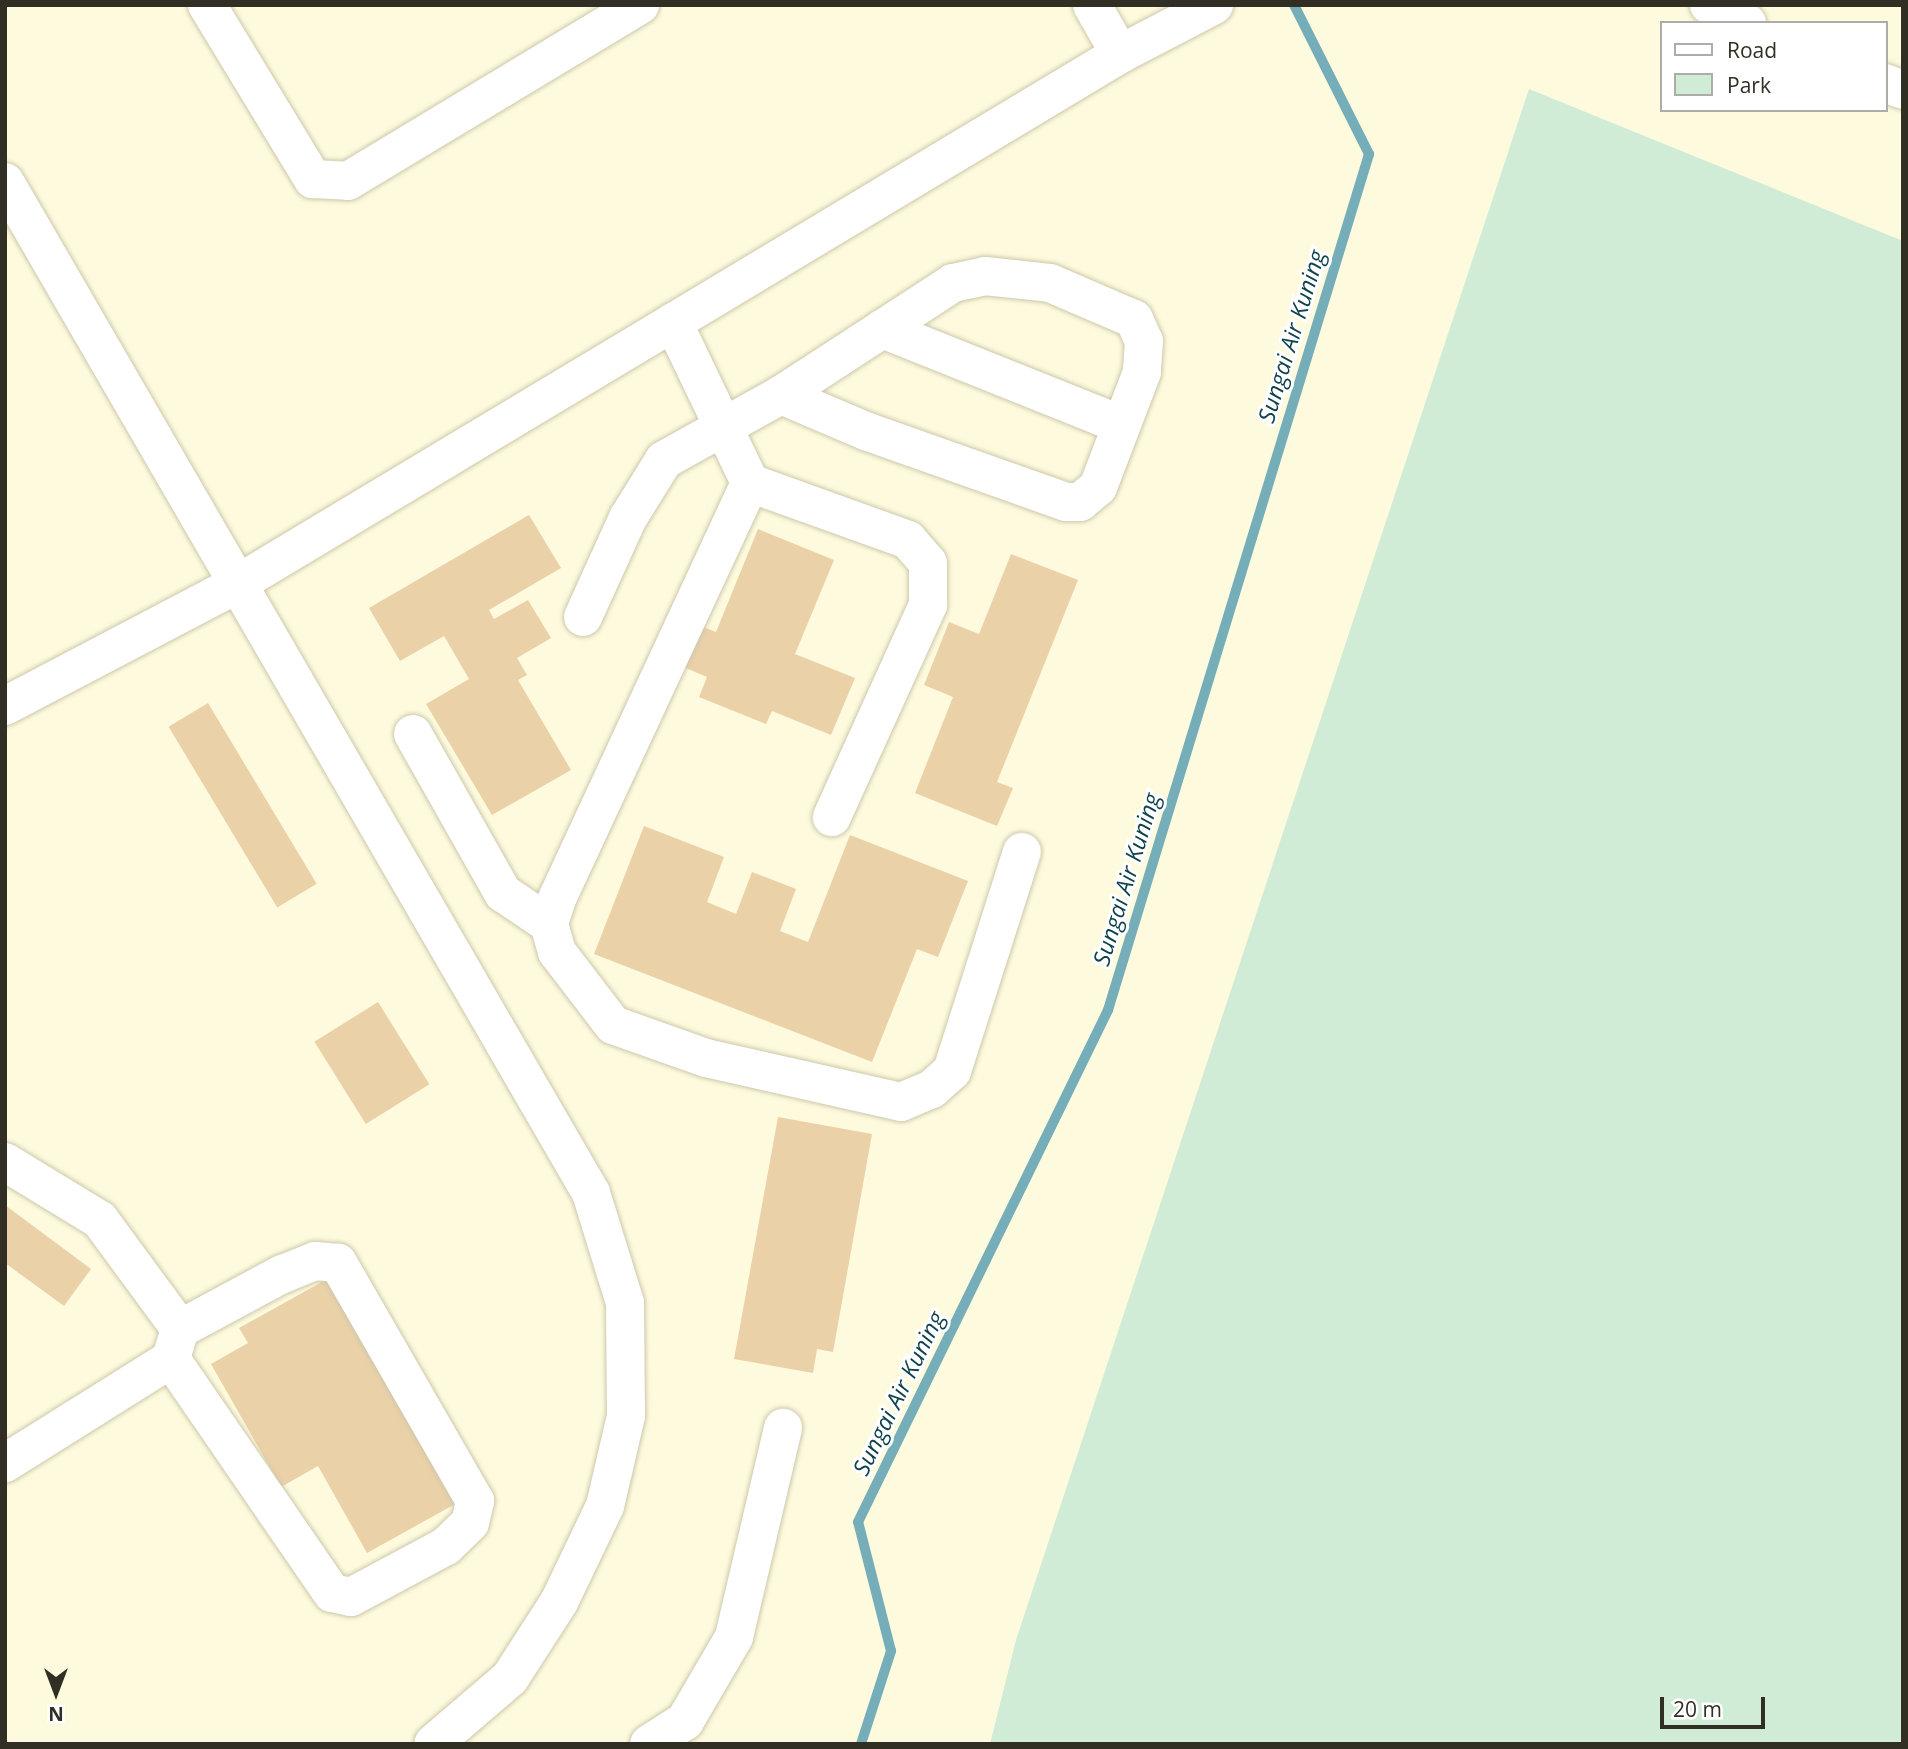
<!DOCTYPE html>
<html>
<head>
<meta charset="utf-8">
<style>
  body { margin:0 }
  #map { position:relative; width:1908px; height:1749px; overflow:hidden; background:#fefadd; font-family:"Open Sans",sans-serif }
  div>[style] { position:absolute }
  .green>* { inset:0; background:#d1ecd6 }
  .stream>* { height:10px; margin:-5px; padding:0 5px; transform-origin:5px; border-radius:5px; background:#75adb9 }
  .building>* { inset:0; background:#ebd1a8; transform-origin:0 0 }
  .roads { filter:drop-shadow(0 0 2px #ccc8ac) drop-shadow(0 0 2px #ccc8ac) }
  .minor>* { height:38px; margin:-19px; padding:0 19px; transform-origin:19px; border-radius:19px; background:#fff }
  span { translate:-50% -50%; white-space:nowrap; text-align:center; line-height:1.15; -webkit-text-stroke:6px #fff; paint-order:stroke }
  .water-label { font-size:23px; color:#0f424c; font-style:italic }
  .frame { position:absolute; inset:0; border:7px solid #312f24; pointer-events:none }
  .legend { position:absolute; left:1660px; top:21px; width:228px; height:91px; box-sizing:border-box; background:#fff; border:2px solid #adaca7; margin:0; padding:9px 12px; list-style:none; font-size:21px; color:#312f24 }
  .legend li { display:flex; align-items:center; gap:14px; height:35px }
  .legend b { width:35px; border:2px solid #adaca7 }
  .north { position:absolute; left:21px; top:1658px; width:70px; height:70px; -webkit-text-stroke:5px #fff; paint-order:stroke; rotate:180deg; font-size:19px; font-weight:700; line-height:28px; text-align:center; color:#312f24 }
  .north::after { content:''; display:block; margin:auto; width:24px; height:32px; background:#312f24; clip-path:polygon(50% 0,100% 100%,50% 72%,0 100%) }
  .scale { position:absolute; left:1660px; top:1697px; width:105px; height:32px; box-sizing:border-box; border:4px solid #312f24; border-top:0; padding-left:9px; font-size:21px; line-height:24px; white-space:nowrap; color:#312f24; -webkit-text-stroke:5px #fff; paint-order:stroke }
</style>
</head>
<body>
<div id="map">
  <div class="green">
    <i style="clip-path:polygon(1529px 89px,1903px 241px,1903px 1744px,990px 1744px,1016px 1640px)"></i>
  </div>
  <div class="stream">
    <i style="left:861px;top:1744px;width:98px;rotate:-72.1deg"></i>
    <i style="left:891px;top:1651px;width:133px;rotate:-104.3deg"></i>
    <i style="left:858px;top:1522px;width:570px;rotate:-63.97deg"></i>
    <i style="left:1108px;top:1010px;width:895px;rotate:-73.04deg"></i>
    <i style="left:1369px;top:154px;width:167px;rotate:-116.7deg"></i>
  </div>
  <div class="building">
    <i style="clip-path:polygon(529px 515px,561px 568px,489px 610px,494px 619px,528px 600px,551px 638px,517px 658px,527px 675px,518px 680px,571px 770px,492px 815px,426px 704px,469px 679px,444px 636px,400px 661px,369px 608px)"></i>
    <i style="clip-path:polygon(758px 529px,834px 560px,795px 654px,855px 678px,831px 735px,772px 711px,766px 724px,699px 697px,707px 677px,681px 666px,698px 625px,716px 632px)"></i>
    <i style="clip-path:polygon(1011px 554px,1078px 580px,997px 782px,1013px 788px,997px 826px,915px 793px,953px 697px,924px 685px,949px 622px,979px 634px)"></i>
    <i style="left:208px;top:703px;width:211px;height:46px;rotate:59deg"></i>
    <i style="clip-path:polygon(644px 826px,724px 857px,707px 902px,736px 914px,752px 872px,796px 889px,780px 931px,808px 942px,850px 835px,968px 881px,938px 957px,917px 949px,872px 1062px,594px 954px)"></i>
    <i style="left:378px;top:1002px;width:97px;height:75px;rotate:58deg"></i>
    <i style="clip-path:polygon(778px 1117px,872px 1134px,833px 1352px,817px 1349px,813px 1373px,734px 1359px)"></i>
    <i style="clip-path:polygon(5px 1205px,91px 1269px,64px 1306px,5px 1263px)"></i>
    <i style="clip-path:polygon(329px 1278px,457px 1503px,367px 1553px,318px 1466px,281px 1487px,211px 1364px,248px 1343px,239px 1328px)"></i>
  </div>
  <div class="roads">
    <div class="minor">
      <i style="left:207px;top:5px;width:204px;rotate:58.7deg"></i>
      <i style="left:313px;top:179px;width:35px;rotate:3deg"></i>
      <i style="left:348px;top:181px;width:341px;rotate:-31.1deg"></i>
      <i style="left:1092px;top:5px;width:56px;rotate:60.3deg"></i>
      <i style="left:1709px;top:5px;width:42px;rotate:25.3deg"></i>
      <i style="left:1885px;top:83px;width:19px;rotate:21deg"></i>
      <i style="left:5px;top:182px;width:1169px;rotate:59.9deg"></i>
      <i style="left:591px;top:1193px;width:115px;rotate:72.8deg"></i>
      <i style="left:625px;top:1303px;width:113px;rotate:89.5deg"></i>
      <i style="left:626px;top:1416px;width:92px;rotate:103.1deg"></i>
      <i style="left:605px;top:1506px;width:106px;rotate:115.6deg"></i>
      <i style="left:559px;top:1602px;width:90px;rotate:122.8deg"></i>
      <i style="left:510px;top:1678px;width:101px;rotate:139.4deg"></i>
      <i style="left:673px;top:322px;width:178px;rotate:64.4deg"></i>
      <i style="left:750px;top:483px;width:168px;rotate:19.8deg"></i>
      <i style="left:908px;top:540px;width:30px;rotate:49deg"></i>
      <i style="left:928px;top:563px;width:42px;rotate:90deg"></i>
      <i style="left:928px;top:605px;width:233px;rotate:114.4deg"></i>
      <i style="left:882px;top:329px;width:258px;rotate:21.8deg"></i>
      <i style="left:750px;top:483px;width:459px;rotate:114.9deg"></i>
      <i style="left:557px;top:899px;width:26px;rotate:108deg"></i>
      <i style="left:549px;top:924px;width:29px;rotate:74deg"></i>
      <i style="left:557px;top:952px;width:92px;rotate:52.5deg"></i>
      <i style="left:613px;top:1025px;width:99px;rotate:19.5deg"></i>
      <i style="left:706px;top:1058px;width:200px;rotate:12.7deg"></i>
      <i style="left:901px;top:1102px;width:34px;rotate:-23deg"></i>
      <i style="left:932px;top:1089px;width:27px;rotate:-42deg"></i>
      <i style="left:952px;top:1071px;width:230px;rotate:-72.3deg"></i>
      <i style="left:583px;top:617px;width:109px;rotate:-65.6deg"></i>
      <i style="left:628px;top:518px;width:68px;rotate:-58.2deg"></i>
      <i style="left:664px;top:460px;width:134px;rotate:-29.1deg"></i>
      <i style="left:781px;top:395px;width:205px;rotate:-33.1deg"></i>
      <i style="left:953px;top:283px;width:33px;rotate:-12deg"></i>
      <i style="left:985px;top:276px;width:65px;rotate:6.1deg"></i>
      <i style="left:1050px;top:283px;width:91px;rotate:23.2deg"></i>
      <i style="left:1134px;top:319px;width:24px;rotate:66deg"></i>
      <i style="left:1144px;top:341px;width:31px;rotate:94deg"></i>
      <i style="left:1142px;top:372px;width:123px;rotate:110.9deg"></i>
      <i style="left:1098px;top:487px;width:23px;rotate:140deg"></i>
      <i style="left:1080px;top:502px;width:14px;rotate:180deg"></i>
      <i style="left:1066px;top:502px;width:210px;rotate:-160.5deg"></i>
      <i style="left:868px;top:432px;width:95px;rotate:-157deg"></i>
      <i style="left:5px;top:706px;width:264px;rotate:-27.7deg"></i>
      <i style="left:239px;top:583px;width:1028px;rotate:-30.98deg"></i>
      <i style="left:1120px;top:54px;width:106px;rotate:-27.5deg"></i>
      <i style="left:413px;top:734px;width:183px;rotate:60.5deg"></i>
      <i style="left:503px;top:893px;width:55px;rotate:34deg"></i>
      <i style="left:5px;top:1162px;width:111px;rotate:31.4deg"></i>
      <i style="left:100px;top:1220px;width:135px;rotate:53.7deg"></i>
      <i style="left:180px;top:1329px;width:31px;rotate:107deg"></i>
      <i style="left:171px;top:1359px;width:196px;rotate:147.9deg"></i>
      <i style="left:171px;top:1359px;width:284px;rotate:55.5deg"></i>
      <i style="left:332px;top:1593px;width:19px;rotate:12deg"></i>
      <i style="left:351px;top:1597px;width:108px;rotate:-28.2deg"></i>
      <i style="left:446px;top:1546px;width:33px;rotate:-44deg"></i>
      <i style="left:470px;top:1523px;width:23px;rotate:-77deg"></i>
      <i style="left:475px;top:1501px;width:275px;rotate:-119.9deg"></i>
      <i style="left:338px;top:1263px;width:23px;rotate:-175deg"></i>
      <i style="left:315px;top:1261px;width:35px;rotate:158deg"></i>
      <i style="left:282px;top:1274px;width:116px;rotate:151.7deg"></i>
      <i style="left:649px;top:1744px;width:43px;rotate:-32.6deg"></i>
      <i style="left:685px;top:1721px;width:97px;rotate:-59.7deg"></i>
      <i style="left:734px;top:1637px;width:215px;rotate:-76.8deg"></i>
    </div>
  </div>
  <div class="water-label">
    <span style="left:1291px;top:336px;rotate:-73deg">Sungai Air Kuning</span>
    <span style="left:1126px;top:879px;rotate:-73deg">Sungai Air Kuning</span>
    <span style="left:898px;top:1393px;rotate:-64deg">Sungai Air Kuning</span>
  </div>
  <div class="frame"></div>
  <ul class="legend">
  <li><b style="height:9px;background:#fff"></b>Road</li>
  <li><b style="height:19px;background:#d1ecd6"></b>Park</li>
  </ul>
  <div class="north">N</div>
  <div class="scale">20 m</div>
</div>
</body>
</html>
